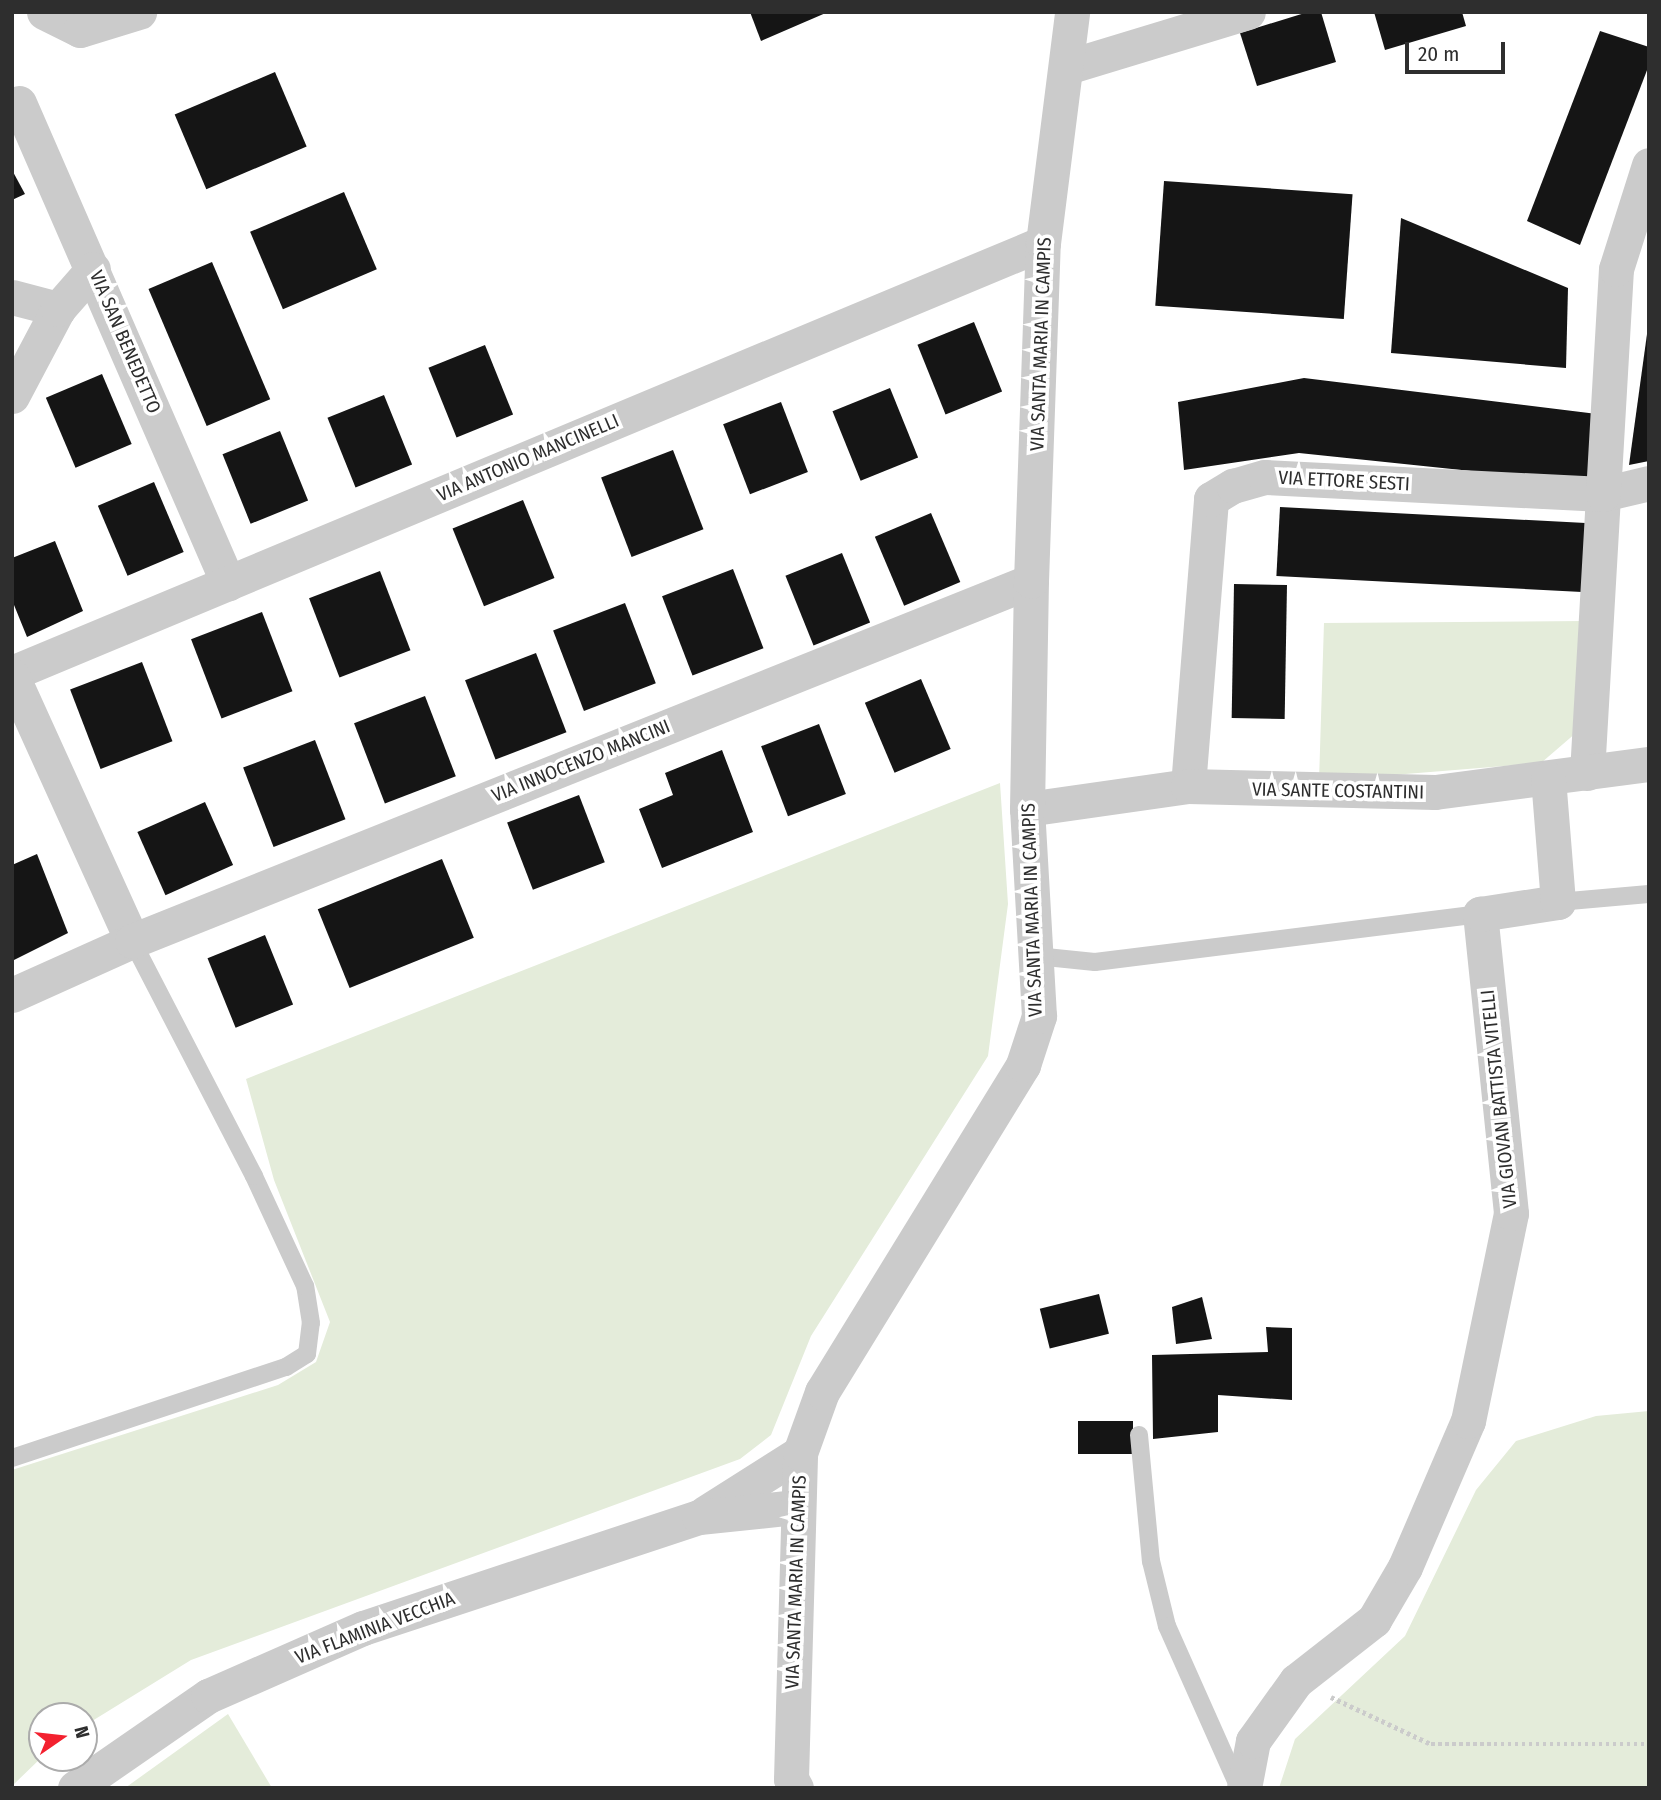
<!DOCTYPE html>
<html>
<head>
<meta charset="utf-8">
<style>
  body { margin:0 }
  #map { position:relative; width:1661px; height:1800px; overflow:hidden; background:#fff; font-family:"Fira Sans Condensed",sans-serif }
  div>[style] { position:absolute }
  .green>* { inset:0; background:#e4ecda }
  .building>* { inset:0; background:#151515; transform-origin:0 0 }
  .path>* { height:4.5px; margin-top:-2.25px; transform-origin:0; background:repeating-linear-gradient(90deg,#cbcbcb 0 3.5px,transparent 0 7px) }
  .lane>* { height:18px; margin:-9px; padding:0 9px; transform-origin:9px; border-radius:9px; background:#cbcbcb }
  .street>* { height:35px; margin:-17.5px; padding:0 17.5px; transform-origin:17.5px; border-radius:17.5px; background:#cbcbcb }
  span { translate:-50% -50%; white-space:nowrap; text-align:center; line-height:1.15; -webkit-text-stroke:7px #fff; paint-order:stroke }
  .street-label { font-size:19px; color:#2e2e2e }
  .frame { position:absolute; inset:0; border:14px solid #2e2e2e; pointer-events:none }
  .north { position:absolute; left:28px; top:1702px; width:70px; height:70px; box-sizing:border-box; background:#fff; border:2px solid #ababab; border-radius:50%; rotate:76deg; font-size:19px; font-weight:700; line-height:28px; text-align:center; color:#2e2e2e }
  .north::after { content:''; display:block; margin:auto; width:24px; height:32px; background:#f3212f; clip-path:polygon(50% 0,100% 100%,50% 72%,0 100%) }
  .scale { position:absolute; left:1405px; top:42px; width:100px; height:32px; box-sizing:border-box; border:4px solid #2e2e2e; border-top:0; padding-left:9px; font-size:21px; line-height:24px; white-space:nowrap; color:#2e2e2e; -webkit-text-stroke:5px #fff; paint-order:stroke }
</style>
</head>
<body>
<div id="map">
  <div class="green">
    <i style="clip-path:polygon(1585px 621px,1577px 732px,1541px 763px,1319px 781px,1324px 623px)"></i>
    <i style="clip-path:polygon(1000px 783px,1008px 904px,988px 1056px,811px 1336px,771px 1435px,740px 1459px,191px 1660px,84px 1726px,84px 1716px,42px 1716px,42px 1757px,12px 1786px,12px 1470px,278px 1385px,316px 1362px,330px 1322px,274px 1180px,246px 1079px)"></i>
    <i style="clip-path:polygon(1649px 1411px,1649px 1788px,1279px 1788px,1295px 1739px,1405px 1636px,1476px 1490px,1516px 1441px,1596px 1416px)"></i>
    <i style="clip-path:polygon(228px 1714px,272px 1788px,125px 1788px)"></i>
  </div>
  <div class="building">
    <i style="clip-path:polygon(750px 12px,828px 12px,761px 41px)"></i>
    <i style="clip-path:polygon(1308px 12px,1321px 12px,1336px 62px,1257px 86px,1240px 33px)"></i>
    <i style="clip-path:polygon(1374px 12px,1462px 12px,1466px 26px,1385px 50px)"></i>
    <i style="clip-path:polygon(1600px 31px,1649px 47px,1649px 65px,1580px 245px,1527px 221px)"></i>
    <i style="left:275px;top:72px;width:81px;height:109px;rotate:67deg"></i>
    <i style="clip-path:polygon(12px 170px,25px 194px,12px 200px)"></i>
    <i style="left:1164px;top:181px;width:189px;height:125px;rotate:4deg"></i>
    <i style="left:344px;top:192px;width:84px;height:102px;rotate:67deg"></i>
    <i style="clip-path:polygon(1401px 218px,1568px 288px,1566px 368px,1391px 353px)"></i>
    <i style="left:212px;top:262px;width:149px;height:69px;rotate:67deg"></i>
    <i style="left:974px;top:322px;width:75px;height:61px;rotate:68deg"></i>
    <i style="clip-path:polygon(1647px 334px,1649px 461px,1629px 465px)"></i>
    <i style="left:485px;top:345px;width:75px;height:61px;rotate:68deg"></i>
    <i style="left:102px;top:374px;width:76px;height:61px;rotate:67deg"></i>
    <i style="clip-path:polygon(1304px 378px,1597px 414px,1594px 484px,1299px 453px,1184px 470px,1178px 402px)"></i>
    <i style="left:890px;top:388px;width:75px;height:62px;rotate:68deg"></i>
    <i style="left:384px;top:395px;width:75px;height:61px;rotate:68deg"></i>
    <i style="left:781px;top:402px;width:75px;height:62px;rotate:69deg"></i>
    <i style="left:280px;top:431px;width:75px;height:62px;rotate:68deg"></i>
    <i style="left:673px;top:450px;width:85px;height:77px;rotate:69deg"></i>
    <i style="left:154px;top:482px;width:76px;height:61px;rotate:67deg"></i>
    <i style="left:523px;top:500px;width:84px;height:76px;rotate:68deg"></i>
    <i style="left:1280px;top:507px;width:306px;height:69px;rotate:3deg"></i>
    <i style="left:931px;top:513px;width:75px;height:61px;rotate:67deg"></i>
    <i style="clip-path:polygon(55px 541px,83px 611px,27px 637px,12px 600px,12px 558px)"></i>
    <i style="left:842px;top:553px;width:75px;height:61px;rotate:68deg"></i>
    <i style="left:733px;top:569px;width:85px;height:76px;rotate:69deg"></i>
    <i style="left:380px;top:571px;width:85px;height:76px;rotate:69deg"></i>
    <i style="left:1234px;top:584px;width:53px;height:134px;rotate:1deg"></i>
    <i style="left:625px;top:603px;width:86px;height:77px;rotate:69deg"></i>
    <i style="left:262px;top:612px;width:85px;height:76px;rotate:69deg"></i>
    <i style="left:536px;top:653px;width:85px;height:76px;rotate:69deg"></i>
    <i style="left:142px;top:662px;width:85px;height:77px;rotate:69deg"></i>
    <i style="left:921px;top:679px;width:76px;height:61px;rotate:67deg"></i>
    <i style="left:425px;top:696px;width:86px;height:76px;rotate:69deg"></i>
    <i style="left:819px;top:724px;width:75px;height:62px;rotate:69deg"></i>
    <i style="left:315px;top:740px;width:85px;height:77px;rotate:69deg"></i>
    <i style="clip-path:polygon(722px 750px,753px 832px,662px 868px,639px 809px,673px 795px,665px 773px)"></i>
    <i style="left:579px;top:795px;width:72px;height:77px;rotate:69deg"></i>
    <i style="left:205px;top:802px;width:69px;height:74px;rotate:66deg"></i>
    <i style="clip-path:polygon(37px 854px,68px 933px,12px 961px,12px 865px)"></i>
    <i style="left:442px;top:859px;width:85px;height:134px;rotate:68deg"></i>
    <i style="left:265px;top:935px;width:75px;height:62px;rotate:68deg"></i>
    <i style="left:1099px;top:1294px;width:41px;height:61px;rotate:76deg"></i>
    <i style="clip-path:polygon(1202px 1297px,1212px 1339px,1176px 1344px,1172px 1307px)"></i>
    <i style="clip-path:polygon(1266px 1327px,1292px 1328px,1292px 1400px,1218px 1395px,1218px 1432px,1153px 1439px,1152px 1355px,1268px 1352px)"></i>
    <i style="left:1133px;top:1421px;width:33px;height:55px;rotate:90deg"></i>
  </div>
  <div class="path">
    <i style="left:1331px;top:1697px;width:110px;rotate:25.2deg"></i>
    <i style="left:1431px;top:1744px;width:218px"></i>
  </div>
  <div class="lane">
    <i style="left:1558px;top:902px;width:91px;rotate:-5deg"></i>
    <i style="left:1036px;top:956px;width:59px;rotate:5.8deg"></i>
    <i style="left:1095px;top:962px;width:388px;rotate:-7.1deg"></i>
    <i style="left:1139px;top:1435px;width:127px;rotate:84.6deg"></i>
    <i style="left:1151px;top:1561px;width:67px;rotate:76.2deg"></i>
    <i style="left:1167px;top:1626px;width:177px;rotate:66deg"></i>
    <i style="left:12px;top:1458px;width:289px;rotate:-18.4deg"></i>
    <i style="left:286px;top:1367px;width:25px;rotate:-32deg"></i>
    <i style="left:307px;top:1354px;width:31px;rotate:-83deg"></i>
    <i style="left:311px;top:1323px;width:37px;rotate:-99deg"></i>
    <i style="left:305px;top:1286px;width:121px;rotate:-114.9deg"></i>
    <i style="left:254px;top:1176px;width:265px;rotate:-117.4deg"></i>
  </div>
  <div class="street">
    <i style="left:44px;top:12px;width:40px;rotate:26.6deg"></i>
    <i style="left:80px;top:30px;width:62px;rotate:-17deg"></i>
    <i style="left:1067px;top:67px;width:189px;rotate:-16.9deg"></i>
    <i style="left:19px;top:103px;width:524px;rotate:66.47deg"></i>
    <i style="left:12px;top:297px;width:48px;rotate:14.6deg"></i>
    <i style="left:12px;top:396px;width:98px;rotate:-62.1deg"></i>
    <i style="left:58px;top:309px;width:53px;rotate:-48.8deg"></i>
    <i style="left:12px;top:673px;width:1117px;rotate:-22.64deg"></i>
    <i style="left:12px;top:676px;width:291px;rotate:65.6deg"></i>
    <i style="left:1587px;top:773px;width:279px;rotate:-86.7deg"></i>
    <i style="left:1603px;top:494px;width:47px;rotate:-13.4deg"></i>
    <i style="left:1188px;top:786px;width:288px;rotate:-85.4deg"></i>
    <i style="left:1211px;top:499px;width:26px;rotate:-31deg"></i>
    <i style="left:1233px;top:486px;width:33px;rotate:-16deg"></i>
    <i style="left:1265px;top:477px;width:338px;rotate:2.9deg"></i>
    <i style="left:1603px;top:494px;width:225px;rotate:-86.7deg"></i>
    <i style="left:1616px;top:269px;width:109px;rotate:-72.4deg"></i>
    <i style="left:1027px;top:809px;width:163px;rotate:-8.1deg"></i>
    <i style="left:1188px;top:786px;width:247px;rotate:1.4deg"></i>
    <i style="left:1435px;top:792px;width:216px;rotate:-7.5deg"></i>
    <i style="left:12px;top:995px;width:132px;rotate:-24.2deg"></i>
    <i style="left:132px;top:941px;width:968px;rotate:-21.82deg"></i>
    <i style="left:705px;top:1513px;width:112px;rotate:-32.3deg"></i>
    <i style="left:75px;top:1788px;width:162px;rotate:-34.7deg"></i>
    <i style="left:208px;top:1696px;width:169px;rotate:-23.7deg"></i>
    <i style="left:363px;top:1628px;width:354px;rotate:-18.3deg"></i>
    <i style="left:699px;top:1517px;width:98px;rotate:-5.9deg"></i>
    <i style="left:796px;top:1788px;width:10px;rotate:-119deg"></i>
    <i style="left:791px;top:1779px;width:326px;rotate:-88.4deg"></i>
    <i style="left:800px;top:1453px;width:65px;rotate:-70.2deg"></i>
    <i style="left:822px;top:1392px;width:384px;rotate:-58.4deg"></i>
    <i style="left:1023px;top:1065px;width:52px;rotate:-71.9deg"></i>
    <i style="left:1039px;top:1016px;width:207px;rotate:-93.3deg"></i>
    <i style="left:1027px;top:809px;width:228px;rotate:-89deg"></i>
    <i style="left:1031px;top:581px;width:338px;rotate:-88deg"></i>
    <i style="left:1043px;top:243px;width:233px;rotate:-82.8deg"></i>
    <i style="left:1244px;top:1788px;width:48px;rotate:-79.2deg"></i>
    <i style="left:1253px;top:1741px;width:74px;rotate:-54.4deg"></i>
    <i style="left:1296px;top:1681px;width:99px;rotate:-38deg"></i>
    <i style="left:1374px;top:1620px;width:61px;rotate:-59.7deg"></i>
    <i style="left:1405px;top:1567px;width:159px;rotate:-66.7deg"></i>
    <i style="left:1468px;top:1421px;width:212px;rotate:-78.3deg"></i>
    <i style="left:1511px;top:1213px;width:301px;rotate:-95.9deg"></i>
    <i style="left:1480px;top:914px;width:79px;rotate:-8.7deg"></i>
    <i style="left:1558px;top:902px;width:124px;rotate:-94.6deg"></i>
  </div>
  <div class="street-label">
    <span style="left:125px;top:342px;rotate:67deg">VIA SAN BENEDETTO</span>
    <span style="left:1041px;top:344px;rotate:-88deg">VIA SANTA MARIA IN CAMPIS</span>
    <span style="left:528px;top:458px;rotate:-23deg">VIA ANTONIO MANCINELLI</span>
    <span style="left:1344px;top:481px;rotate:3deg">VIA ETTORE SESTI</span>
    <span style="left:581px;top:761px;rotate:-22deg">VIA INNOCENZO MANCINI</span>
    <span style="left:1338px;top:791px;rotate:1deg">VIA SANTE COSTANTINI</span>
    <span style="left:1032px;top:910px;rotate:-92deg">VIA SANTA MARIA IN CAMPIS</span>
    <span style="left:1499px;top:1099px;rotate:-96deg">VIA GIOVAN BATTISTA VITELLI</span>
    <span style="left:796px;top:1582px;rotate:-88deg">VIA SANTA MARIA IN CAMPIS</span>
    <span style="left:375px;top:1628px;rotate:-21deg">VIA FLAMINIA VECCHIA</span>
  </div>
  <div class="frame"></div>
  <div class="north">N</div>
  <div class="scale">20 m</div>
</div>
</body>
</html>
